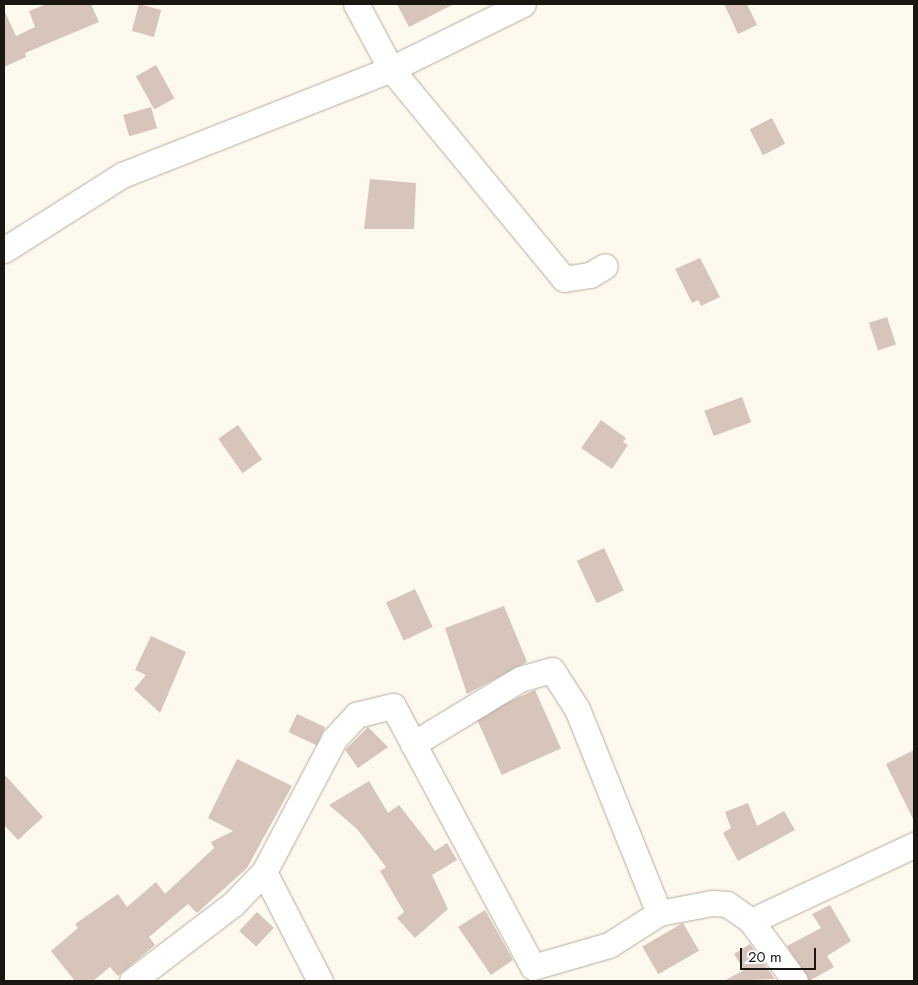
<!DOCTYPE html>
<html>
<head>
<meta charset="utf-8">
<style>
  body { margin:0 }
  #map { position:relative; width:918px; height:985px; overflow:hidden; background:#fef9ee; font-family:Jost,sans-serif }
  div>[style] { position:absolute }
  .building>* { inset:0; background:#d7c4ba; transform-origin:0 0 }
  .roads { filter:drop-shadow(0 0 1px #b5ac9c) drop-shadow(0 0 1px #b5ac9c) }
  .street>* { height:25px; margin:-12.5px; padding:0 12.5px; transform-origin:12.5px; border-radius:12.5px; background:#fff }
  span { translate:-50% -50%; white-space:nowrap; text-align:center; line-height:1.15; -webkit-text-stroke:4.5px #fff; paint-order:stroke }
  .frame { position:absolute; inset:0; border:5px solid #1a1710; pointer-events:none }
  .scale { position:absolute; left:740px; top:948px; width:76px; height:22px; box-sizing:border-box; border:2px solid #1a1710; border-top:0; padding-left:6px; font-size:15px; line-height:18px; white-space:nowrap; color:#1a1710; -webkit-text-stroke:4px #fff; paint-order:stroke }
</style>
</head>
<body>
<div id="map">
  <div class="building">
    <i style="clip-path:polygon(47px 4px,91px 4px,99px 22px,25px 53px,26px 57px,4px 67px,4px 10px,16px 36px,35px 27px,29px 11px)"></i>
    <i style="left:139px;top:4px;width:23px;height:28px;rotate:15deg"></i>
    <i style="clip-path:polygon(397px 4px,454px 4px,409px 27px)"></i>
    <i style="clip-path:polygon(724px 4px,747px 4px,757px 25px,738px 34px)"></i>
    <i style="left:156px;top:65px;width:38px;height:23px;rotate:61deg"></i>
    <i style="left:151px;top:107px;width:22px;height:29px;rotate:74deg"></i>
    <i style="left:772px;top:118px;width:29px;height:25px;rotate:63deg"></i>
    <i style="clip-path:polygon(370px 179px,416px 183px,414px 229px,364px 229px)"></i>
    <i style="clip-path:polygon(700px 258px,720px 297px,701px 306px,698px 300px,692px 303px,675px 269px)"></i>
    <i style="left:887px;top:317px;width:29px;height:19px;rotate:72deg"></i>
    <i style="left:742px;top:397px;width:27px;height:40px;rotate:70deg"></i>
    <i style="clip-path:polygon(601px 420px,626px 438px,623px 442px,628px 445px,612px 469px,581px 448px)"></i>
    <i style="left:238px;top:425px;width:42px;height:24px;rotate:55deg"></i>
    <i style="left:604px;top:548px;width:47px;height:30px;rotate:65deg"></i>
    <i style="left:415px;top:589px;width:42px;height:32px;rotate:65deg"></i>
    <i style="clip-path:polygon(504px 606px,527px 662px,467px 694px,445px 628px)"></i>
    <i style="clip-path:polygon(151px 636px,186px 652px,160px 713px,134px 689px,146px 675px,135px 670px)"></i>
    <i style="left:535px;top:690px;width:64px;height:65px;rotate:66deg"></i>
    <i style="left:297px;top:714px;width:31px;height:20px;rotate:25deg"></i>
    <i style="clip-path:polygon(368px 727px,388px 747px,358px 768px,345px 750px)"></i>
    <i style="clip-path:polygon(914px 750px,914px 821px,886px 764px)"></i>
    <i style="clip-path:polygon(237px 759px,292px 786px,247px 868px,197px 913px,188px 904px,149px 937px,155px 945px,118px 976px,110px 967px,93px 981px,75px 981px,51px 951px,78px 928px,75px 924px,118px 894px,127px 907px,156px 882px,165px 894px,214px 848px,211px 842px,233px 831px,208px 818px)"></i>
    <i style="clip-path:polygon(4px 774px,43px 817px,18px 840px,4px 825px)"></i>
    <i style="clip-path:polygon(369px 781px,388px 813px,399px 805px,435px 851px,447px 843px,457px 860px,432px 875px,448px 909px,415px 938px,397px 918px,404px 912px,380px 871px,386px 867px,357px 829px,329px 805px)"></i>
    <i style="clip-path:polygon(748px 803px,757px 826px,784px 811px,795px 830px,738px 861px,723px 833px,731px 828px,725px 812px)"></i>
    <i style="clip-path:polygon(830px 905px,851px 941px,827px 956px,834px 967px,809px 981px,787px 946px,821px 928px,812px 914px)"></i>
    <i style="clip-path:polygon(485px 910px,513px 960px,491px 975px,458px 927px)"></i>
    <i style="left:257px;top:912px;width:23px;height:26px;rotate:43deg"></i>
    <i style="left:683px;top:923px;width:32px;height:47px;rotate:60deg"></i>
    <i style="clip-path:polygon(750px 944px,775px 979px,724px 981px,744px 970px,734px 954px)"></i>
  </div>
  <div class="roads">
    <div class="street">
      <i style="left:356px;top:4px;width:74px;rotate:61.7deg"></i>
      <i style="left:391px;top:69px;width:272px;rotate:50.5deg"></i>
      <i style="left:564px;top:279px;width:26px;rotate:-9deg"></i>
      <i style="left:590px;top:275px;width:17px;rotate:-31deg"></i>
      <i style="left:4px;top:250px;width:140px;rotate:-32.4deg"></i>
      <i style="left:122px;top:175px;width:289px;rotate:-21.5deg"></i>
      <i style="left:391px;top:69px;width:147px;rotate:-26.2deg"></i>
      <i style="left:413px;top:744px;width:125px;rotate:-31.3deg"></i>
      <i style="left:520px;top:679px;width:33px;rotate:-16deg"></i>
      <i style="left:552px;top:670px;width:46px;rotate:57.3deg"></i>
      <i style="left:577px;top:709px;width:220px;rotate:68.1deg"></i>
      <i style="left:264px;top:872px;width:123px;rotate:62.8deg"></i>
      <i style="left:751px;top:921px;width:180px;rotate:-25deg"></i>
      <i style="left:132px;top:981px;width:127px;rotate:-37.3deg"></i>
      <i style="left:233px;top:904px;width:45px;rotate:-45.9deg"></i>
      <i style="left:264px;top:872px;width:150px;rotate:-62.2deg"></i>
      <i style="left:334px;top:739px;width:33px;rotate:-47deg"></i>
      <i style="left:356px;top:715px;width:38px;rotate:-14deg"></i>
      <i style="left:393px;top:706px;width:296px;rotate:61.8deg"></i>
      <i style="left:533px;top:967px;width:79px;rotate:-16.1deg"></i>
      <i style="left:609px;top:945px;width:59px;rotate:-32.6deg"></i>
      <i style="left:659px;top:913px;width:54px;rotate:-10.7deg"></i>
      <i style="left:712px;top:903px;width:15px;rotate:4deg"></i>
      <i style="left:727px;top:904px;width:29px;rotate:35deg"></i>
      <i style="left:751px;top:921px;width:74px;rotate:53.7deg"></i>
    </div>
  </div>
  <div class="frame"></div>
  <div class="scale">20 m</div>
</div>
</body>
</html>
